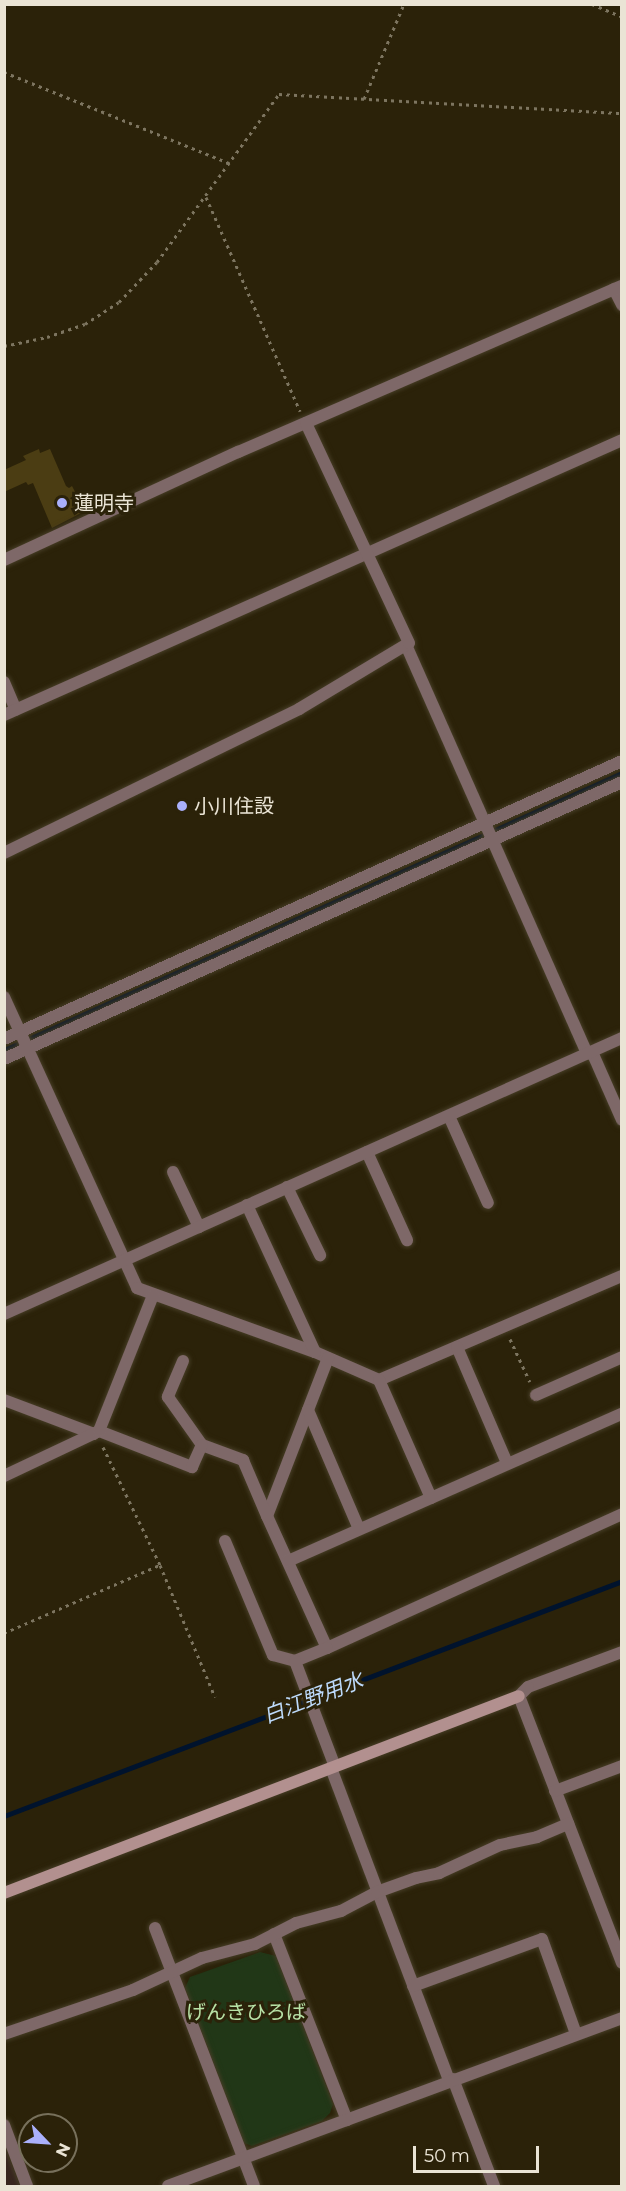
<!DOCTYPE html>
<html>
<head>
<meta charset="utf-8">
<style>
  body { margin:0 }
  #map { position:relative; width:626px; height:2191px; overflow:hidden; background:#2b2209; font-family:Montserrat,"Noto Sans JP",sans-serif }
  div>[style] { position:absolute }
  .education>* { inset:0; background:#38261f }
  .green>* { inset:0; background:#213717 }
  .stream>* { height:5px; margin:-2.5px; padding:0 2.5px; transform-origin:2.5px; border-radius:2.5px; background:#00132d }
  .building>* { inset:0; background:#4b3d13 }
  .path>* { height:3px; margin-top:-1.5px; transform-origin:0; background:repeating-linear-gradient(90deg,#7d7560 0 3px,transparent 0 7.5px) }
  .roads { filter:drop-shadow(0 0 2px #463d26) drop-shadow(0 0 2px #463d26) }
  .street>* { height:12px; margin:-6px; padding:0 6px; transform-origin:6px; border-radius:6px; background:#7e6868 }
  .secondary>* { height:12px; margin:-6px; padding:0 6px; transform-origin:6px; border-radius:6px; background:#b2908f }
  .dots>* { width:16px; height:16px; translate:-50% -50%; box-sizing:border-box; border:3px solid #2b2209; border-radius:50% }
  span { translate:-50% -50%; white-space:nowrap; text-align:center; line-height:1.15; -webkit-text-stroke:6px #2b2209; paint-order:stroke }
  .poi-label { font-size:20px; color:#eae4d5 }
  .left { translate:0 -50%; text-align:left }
  .park-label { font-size:20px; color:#b8e2a7 }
  .water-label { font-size:21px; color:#bddafb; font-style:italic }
  .frame { position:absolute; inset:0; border:6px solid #eae4d5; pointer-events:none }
  .north { position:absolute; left:18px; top:2113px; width:60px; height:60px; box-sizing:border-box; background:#2b2209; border:2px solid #77705b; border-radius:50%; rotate:115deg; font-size:16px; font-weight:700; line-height:24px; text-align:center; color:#eae4d5 }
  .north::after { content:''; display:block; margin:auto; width:21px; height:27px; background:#aab0fb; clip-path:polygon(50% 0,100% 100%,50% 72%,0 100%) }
  .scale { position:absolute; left:413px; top:2146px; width:126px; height:27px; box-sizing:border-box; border:3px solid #eae4d5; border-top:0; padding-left:8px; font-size:18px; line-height:21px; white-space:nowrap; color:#eae4d5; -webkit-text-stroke:4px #2b2209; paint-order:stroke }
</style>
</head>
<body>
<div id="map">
  <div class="education">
    <i style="clip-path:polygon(4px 2147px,5px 2147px,20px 2186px,5px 2186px)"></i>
  </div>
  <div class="green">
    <i style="clip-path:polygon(260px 1952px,276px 1956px,333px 2104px,330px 2113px,322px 2121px,252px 2146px,244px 2143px,185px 1988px,190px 1977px)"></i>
  </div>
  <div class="stream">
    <i style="left:4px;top:1050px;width:677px;rotate:-24.14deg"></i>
    <i style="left:4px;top:1816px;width:661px;rotate:-20.82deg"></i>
  </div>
  <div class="building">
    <i style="clip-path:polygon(39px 449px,40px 453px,50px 449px,66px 486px,69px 488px,72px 486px,85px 511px,52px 528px,33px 483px,28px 485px,26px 482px,4px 492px,4px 470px,26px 460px,23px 456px)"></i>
  </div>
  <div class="path">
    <i style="left:592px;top:4px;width:33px;rotate:23deg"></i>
    <i style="left:4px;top:72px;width:243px;rotate:22deg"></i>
    <i style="left:364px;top:99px;width:103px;rotate:-67.2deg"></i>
    <i style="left:206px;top:197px;width:234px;rotate:66.3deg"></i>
    <i style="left:4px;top:346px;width:44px;rotate:-11.8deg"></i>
    <i style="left:47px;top:337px;width:40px;rotate:-18.9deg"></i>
    <i style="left:85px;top:324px;width:40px;rotate:-32.9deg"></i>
    <i style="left:119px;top:302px;width:55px;rotate:-46.5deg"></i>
    <i style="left:157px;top:262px;width:208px;rotate:-54deg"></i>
    <i style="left:279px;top:94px;width:344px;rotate:3.2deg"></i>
    <i style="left:510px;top:1339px;width:47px;rotate:65.1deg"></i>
    <i style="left:103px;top:1447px;width:131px;rotate:64.2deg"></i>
    <i style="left:160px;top:1565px;width:143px;rotate:67.4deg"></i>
    <i style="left:4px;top:1633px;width:170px;rotate:-23.6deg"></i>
  </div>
  <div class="roads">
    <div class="street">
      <i style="left:614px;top:289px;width:18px;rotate:63deg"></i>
      <i style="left:4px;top:560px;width:258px;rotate:-24.8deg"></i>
      <i style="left:238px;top:452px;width:418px;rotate:-23.4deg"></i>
      <i style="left:406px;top:645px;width:447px;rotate:66.1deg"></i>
      <i style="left:4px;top:682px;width:30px;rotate:67deg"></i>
      <i style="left:4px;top:715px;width:676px;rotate:-23.99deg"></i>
      <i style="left:4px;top:853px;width:328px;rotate:-26deg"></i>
      <i style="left:299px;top:709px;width:128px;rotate:-31deg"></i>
      <i style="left:409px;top:643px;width:243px;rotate:-115.1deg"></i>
      <i style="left:4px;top:997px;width:320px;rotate:65.4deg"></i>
      <i style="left:137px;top:1288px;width:189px;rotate:19.8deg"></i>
      <i style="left:315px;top:1352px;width:70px;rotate:23.6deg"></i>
      <i style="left:379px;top:1380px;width:264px;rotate:-23.2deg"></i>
      <i style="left:4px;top:1039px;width:678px;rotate:-24.22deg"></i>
      <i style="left:592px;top:1052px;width:74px;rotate:66.2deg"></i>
      <i style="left:4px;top:1059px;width:677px;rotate:-24.14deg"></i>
      <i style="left:449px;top:1116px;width:95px;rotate:65.9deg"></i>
      <i style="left:367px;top:1152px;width:97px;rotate:65.6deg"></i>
      <i style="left:173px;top:1172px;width:61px;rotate:64.7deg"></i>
      <i style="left:287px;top:1187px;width:76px;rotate:64.1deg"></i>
      <i style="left:247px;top:1205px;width:162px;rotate:65.2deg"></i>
      <i style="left:4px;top:1314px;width:677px;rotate:-24.07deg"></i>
      <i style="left:457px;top:1347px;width:126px;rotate:66.7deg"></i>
      <i style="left:328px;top:1358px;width:169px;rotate:111.1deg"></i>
      <i style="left:267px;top:1516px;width:145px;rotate:65.6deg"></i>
      <i style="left:327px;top:1648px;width:324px;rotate:-24.4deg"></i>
      <i style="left:183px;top:1361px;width:39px;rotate:113deg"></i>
      <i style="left:168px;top:1397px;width:59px;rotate:54.7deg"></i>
      <i style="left:202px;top:1445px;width:44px;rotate:20.1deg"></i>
      <i style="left:243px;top:1460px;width:61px;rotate:66.8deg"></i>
      <i style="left:379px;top:1380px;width:129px;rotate:66.2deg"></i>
      <i style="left:536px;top:1395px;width:94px;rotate:-23.8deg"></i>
      <i style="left:4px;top:1400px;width:96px;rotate:20.7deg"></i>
      <i style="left:308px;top:1410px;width:129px;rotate:66.8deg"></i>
      <i style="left:99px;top:1431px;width:100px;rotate:21.2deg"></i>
      <i style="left:192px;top:1467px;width:24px;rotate:-66deg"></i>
      <i style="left:4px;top:1476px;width:105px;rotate:-25.3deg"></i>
      <i style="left:99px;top:1431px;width:146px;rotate:-68.3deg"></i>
      <i style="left:225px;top:1541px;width:124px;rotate:67.2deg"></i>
      <i style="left:273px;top:1655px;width:23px;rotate:15deg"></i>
      <i style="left:288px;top:1561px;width:365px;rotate:-23.8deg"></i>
      <i style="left:327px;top:1648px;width:35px;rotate:158deg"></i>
      <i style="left:295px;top:1661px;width:113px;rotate:69.3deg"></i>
      <i style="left:622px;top:1652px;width:100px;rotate:159.6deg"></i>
      <i style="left:528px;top:1687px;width:13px;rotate:135deg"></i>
      <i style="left:519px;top:1696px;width:286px;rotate:68.9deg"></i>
      <i style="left:331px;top:1768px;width:335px;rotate:69.3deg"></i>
      <i style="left:555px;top:1791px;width:72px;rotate:-20.5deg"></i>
      <i style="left:155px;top:1928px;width:276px;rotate:69deg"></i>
      <i style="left:274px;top:1934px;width:200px;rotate:68.6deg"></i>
      <i style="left:413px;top:1986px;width:137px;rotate:-20deg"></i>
      <i style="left:542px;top:1939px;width:101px;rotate:70.3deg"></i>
      <i style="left:4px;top:2034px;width:136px;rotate:-18.8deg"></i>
      <i style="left:133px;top:1990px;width:76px;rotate:-24.9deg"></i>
      <i style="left:202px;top:1958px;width:55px;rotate:-14.8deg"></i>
      <i style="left:255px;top:1944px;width:46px;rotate:-27.1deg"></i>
      <i style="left:296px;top:1923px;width:47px;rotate:-14.9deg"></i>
      <i style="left:341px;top:1911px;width:41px;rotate:-27.8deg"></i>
      <i style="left:377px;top:1892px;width:41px;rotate:-19.7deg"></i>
      <i style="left:416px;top:1878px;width:24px;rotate:-12deg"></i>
      <i style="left:439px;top:1873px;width:67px;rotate:-24.7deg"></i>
      <i style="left:500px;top:1845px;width:38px;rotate:-12deg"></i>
      <i style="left:537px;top:1837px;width:34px;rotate:-23deg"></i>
      <i style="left:453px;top:2079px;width:115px;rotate:69deg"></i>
      <i style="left:4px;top:2125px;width:65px;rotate:69.3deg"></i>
      <i style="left:168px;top:2186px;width:484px;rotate:-20.3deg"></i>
    </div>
    <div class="secondary">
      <i style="left:4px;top:1893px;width:551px;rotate:-20.93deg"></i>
    </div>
  </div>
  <div class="dots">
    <i style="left:62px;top:503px;background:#aab0fb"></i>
    <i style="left:182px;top:806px;background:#aab0fb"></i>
  </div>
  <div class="poi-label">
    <span class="left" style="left:74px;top:503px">蓮明寺</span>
    <span class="left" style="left:194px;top:806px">小川住設</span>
  </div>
  <div class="park-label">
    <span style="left:246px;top:2012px">げんきひろば</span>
  </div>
  <div class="water-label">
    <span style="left:313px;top:1698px;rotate:-21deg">白江野用水</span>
  </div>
  <div class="frame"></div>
  <div class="north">N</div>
  <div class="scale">50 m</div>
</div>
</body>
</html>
